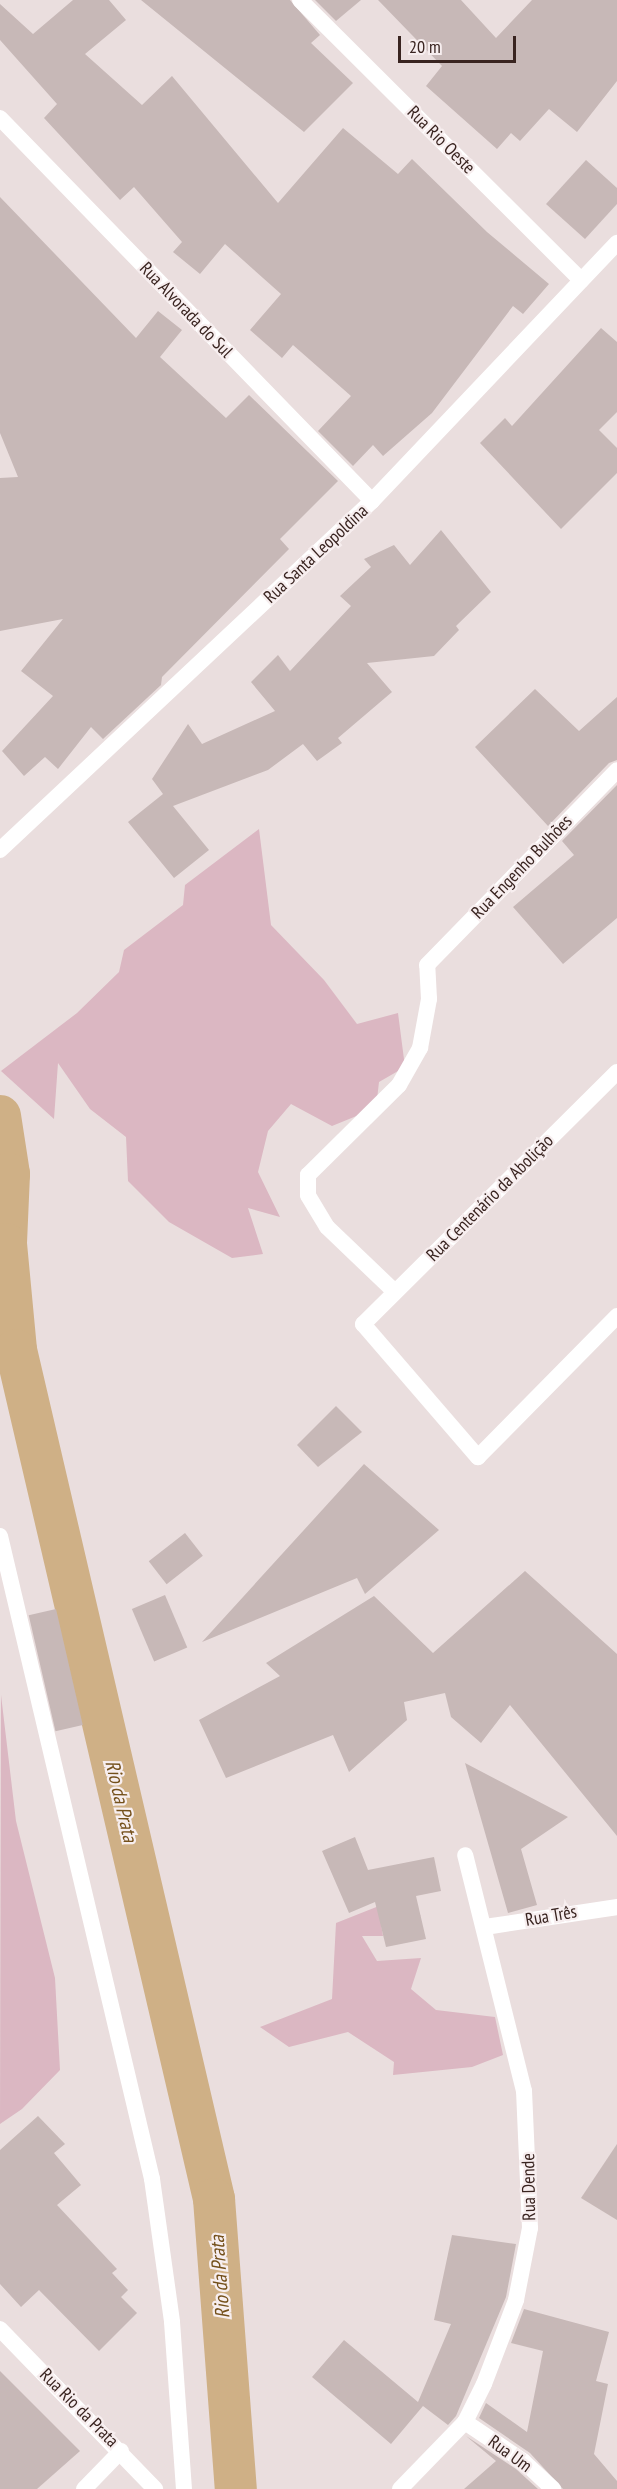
<!DOCTYPE html>
<html>
<head>
<meta charset="utf-8">
<style>
  body { margin:0 }
  #map { position:relative; width:617px; height:2489px; overflow:hidden; background:#eadede; font-family:"PT Sans Narrow",sans-serif }
  div>[style] { position:absolute }
  .green>* { inset:0; background:#dbb7c2 }
  .canal>* { height:42px; margin:-21px; padding:0 21px; transform-origin:21px; border-radius:21px; background:#cfb086 }
  .building>* { inset:0; background:#c7b8b7; transform-origin:0 0 }
  .minor>* { height:16px; margin:-8px; padding:0 8px; transform-origin:8px; border-radius:8px; background:#fff }
  span { translate:-50% -50%; white-space:nowrap; text-align:center; line-height:1.15; -webkit-text-stroke:4.5px #f7eeef; paint-order:stroke }
  .street-label { font-size:18px; color:#392420 }
  .water-label { font-size:20px; color:#74501b; font-style:italic }
  .scale { position:absolute; left:398px; top:36px; width:118px; height:27px; box-sizing:border-box; border:3px solid #392420; border-top:0; padding-left:8px; font-size:18px; line-height:21px; white-space:nowrap; color:#392420; -webkit-text-stroke:4px #f7eeef; paint-order:stroke }
</style>
</head>
<body>
<div id="map">
  <div class="green">
    <i style="clip-path:polygon(259px 829px,271px 925px,324px 980px,357px 1024px,398px 1013px,405px 1067px,379px 1082px,376px 1108px,332px 1126px,291px 1104px,268px 1131px,258px 1172px,280px 1217px,248px 1208px,263px 1254px,232px 1258px,169px 1222px,128px 1181px,126px 1137px,90px 1109px,58px 1063px,54px 1119px,1px 1071px,77px 1013px,119px 972px,124px 950px,183px 905px,185px 885px)"></i>
    <i style="clip-path:polygon(1px 1695px,16px 1821px,55px 1978px,60px 2070px,22px 2109px,0 2124px)"></i>
    <i style="clip-path:polygon(394px 1900px,421px 1916px,381px 1924px,383px 1936px,362px 1936px,377px 1961px,421px 1958px,411px 1989px,436px 2010px,495px 2017px,503px 2055px,472px 2067px,393px 2075px,394px 2062px,348px 2032px,289px 2047px,260px 2027px,332px 1999px,336px 1923px)"></i>
  </div>
  <div class="canal">
    <i style="left:0;top:1116px;width:59px;rotate:81.2deg"></i>
    <i style="left:9px;top:1174px;width:70px;rotate:92.5deg"></i>
    <i style="left:6px;top:1244px;width:106px;rotate:84.6deg"></i>
    <i style="left:16px;top:1350px;width:872px;rotate:76.87deg"></i>
    <i style="left:214px;top:2199px;width:291px;rotate:85.7deg"></i>
  </div>
  <div class="building">
    <i style="clip-path:polygon(73px 0,109px 0,126px 20px,85px 54px,142px 105px,172px 76px,278px 203px,343px 128px,398px 174px,412px 159px,487px 232px,549px 284px,523px 314px,513px 306px,432px 413px,383px 456px,373px 445px,353px 466px,318px 431px,351px 396px,293px 345px,282px 358px,250px 330px,281px 294px,225px 244px,200px 274px,173px 252px,182px 242px,134px 187px,120px 200px,44px 118px,57px 104px,0 40px,0 4px,33px 34px)"></i>
    <i style="clip-path:polygon(141px 0,290px 0,320px 35px,311px 43px,353px 83px,304px 132px)"></i>
    <i style="clip-path:polygon(315px 0,361px 0,336px 21px)"></i>
    <i style="clip-path:polygon(378px 0,461px 0,496px 38px,532px 0,617px 0,617px 81px,577px 132px,549px 109px,520px 141px,511px 133px,497px 149px,426px 86px,442px 66px)"></i>
    <i style="clip-path:polygon(586px 160px,617px 188px,617px 204px,585px 239px,546px 204px)"></i>
    <i style="clip-path:polygon(0 197px,136px 338px,158px 311px,182px 330px,160px 357px,226px 418px,249px 395px,338px 481px,280px 539px,289px 549px,162px 677px,161px 685px,103px 739px,91px 727px,58px 769px,45px 757px,24px 776px,2px 751px,53px 696px,21px 671px,63px 619px,0 631px,0 478px,18px 477px,0 433px)"></i>
    <i style="clip-path:polygon(601px 328px,617px 342px,617px 412px,599px 430px,617px 448px,617px 473px,561px 529px,480px 443px,505px 418px,512px 426px)"></i>
    <i style="clip-path:polygon(441px 530px,491px 592px,456px 626px,459px 630px,434px 656px,367px 663px,392px 692px,338px 738px,342px 743px,317px 761px,303px 744px,268px 770px,173px 806px,209px 850px,174px 878px,128px 822px,163px 794px,152px 779px,188px 724px,202px 744px,275px 711px,251px 682px,278px 655px,290px 671px,351px 606px,340px 596px,371px 567px,364px 559px,394px 545px,410px 565px)"></i>
    <i style="clip-path:polygon(535px 689px,579px 731px,617px 697px,617px 760px,609px 763px,548px 826px,475px 747px)"></i>
    <i style="clip-path:polygon(617px 785px,617px 918px,563px 964px,513px 907px,574px 855px,562px 841px)"></i>
    <i style="clip-path:polygon(336px 1406px,362px 1432px,318px 1467px,297px 1445px)"></i>
    <i style="clip-path:polygon(364px 1464px,439px 1530px,365px 1594px,357px 1578px,202px 1642px)"></i>
    <i style="left:185px;top:1533px;width:29px;height:46px;rotate:52deg"></i>
    <i style="clip-path:polygon(525px 1571px,617px 1654px,617px 1836px,510px 1705px,481px 1743px,451px 1717px,445px 1693px,404px 1702px,407px 1720px,349px 1772px,333px 1735px,226px 1778px,199px 1720px,280px 1676px,266px 1663px,374px 1596px,433px 1653px)"></i>
    <i style="left:165px;top:1595px;width:57px;height:36px;rotate:67deg"></i>
    <i style="left:56px;top:1609px;width:119px;height:28px;rotate:77deg"></i>
    <i style="clip-path:polygon(465px 1763px,568px 1817px,521px 1849px,537px 1905px,508px 1913px)"></i>
    <i style="clip-path:polygon(355px 1837px,368px 1870px,434px 1857px,441px 1891px,416px 1896px,426px 1939px,386px 1947px,375px 1902px,349px 1913px,322px 1851px)"></i>
    <i style="clip-path:polygon(38px 2116px,65px 2144px,54px 2153px,81px 2185px,57px 2205px,117px 2269px,112px 2273px,128px 2290px,121px 2297px,137px 2313px,99px 2351px,39px 2290px,21px 2307px,0 2284px,0 2150px)"></i>
    <i style="clip-path:polygon(617px 2144px,617px 2220px,581px 2198px)"></i>
    <i style="clip-path:polygon(452px 2235px,516px 2244px,506px 2297px,456px 2416px,448px 2425px,423px 2406px,391px 2444px,312px 2377px,344px 2340px,418px 2402px,451px 2324px,434px 2320px)"></i>
    <i style="clip-path:polygon(524px 2309px,609px 2332px,596px 2381px,608px 2384px,594px 2454px,617px 2481px,617px 2489px,563px 2489px,530px 2453px,479px 2418px,486px 2403px,527px 2432px,543px 2351px,511px 2343px)"></i>
    <i style="clip-path:polygon(0 2371px,80px 2451px,37px 2489px,0 2489px)"></i>
    <i style="clip-path:polygon(466px 2436px,516px 2469px,538px 2489px,464px 2489px,496px 2461px)"></i>
  </div>
  <div class="minor">
    <i style="left:300px;top:0;width:397px;rotate:44.9deg"></i>
    <i style="left:0;top:118px;width:534px;rotate:45.83deg"></i>
    <i style="left:0;top:850px;width:510px;rotate:-43.17deg"></i>
    <i style="left:372px;top:501px;width:356px;rotate:-46.5deg"></i>
    <i style="left:617px;top:1072px;width:358px;rotate:135.2deg"></i>
    <i style="left:363px;top:1324px;width:176px;rotate:49.2deg"></i>
    <i style="left:478px;top:1457px;width:198px;rotate:-45.4deg"></i>
    <i style="left:395px;top:1292px;width:94px;rotate:-136.3deg"></i>
    <i style="left:327px;top:1227px;width:37px;rotate:-121deg"></i>
    <i style="left:308px;top:1195px;width:20px;rotate:-90deg"></i>
    <i style="left:308px;top:1175px;width:128px;rotate:-44.7deg"></i>
    <i style="left:399px;top:1085px;width:43px;rotate:-60.4deg"></i>
    <i style="left:420px;top:1048px;width:50px;rotate:-79.6deg"></i>
    <i style="left:429px;top:999px;width:34px;rotate:-93deg"></i>
    <i style="left:427px;top:965px;width:272px;rotate:-45.7deg"></i>
    <i style="left:0;top:1536px;width:661px;rotate:76.7deg"></i>
    <i style="left:152px;top:2179px;width:144px;rotate:82deg"></i>
    <i style="left:172px;top:2322px;width:167px;rotate:85.9deg"></i>
    <i style="left:485px;top:1927px;width:134px;rotate:-8.6deg"></i>
    <i style="left:0;top:2329px;width:223px;rotate:45.9deg"></i>
    <i style="left:465px;top:2422px;width:70px;rotate:33.9deg"></i>
    <i style="left:523px;top:2461px;width:41px;rotate:43deg"></i>
    <i style="left:84px;top:2489px;width:53px;rotate:-45.8deg"></i>
    <i style="left:400px;top:2489px;width:93px;rotate:-45.9deg"></i>
    <i style="left:465px;top:2422px;width:42px;rotate:-63.4deg"></i>
    <i style="left:484px;top:2384px;width:90px;rotate:-69.1deg"></i>
    <i style="left:516px;top:2300px;width:73px;rotate:-79deg"></i>
    <i style="left:530px;top:2228px;width:137px;rotate:-92.5deg"></i>
    <i style="left:524px;top:2091px;width:243px;rotate:-104deg"></i>
  </div>
  <div class="street-label">
    <span style="left:441px;top:140px;rotate:45deg">Rua Rio Oeste</span>
    <span style="left:186px;top:310px;rotate:46deg">Rua Alvorada do Sul</span>
    <span style="left:316px;top:554px;rotate:-43deg">Rua Santa Leopoldina</span>
    <span style="left:522px;top:867px;rotate:-46deg">Rua Engenho Bulhões</span>
    <span style="left:490px;top:1198px;rotate:-45deg">Rua Centenário da Abolição</span>
    <span style="left:551px;top:1916px;rotate:-10deg">Rua Três</span>
    <span style="left:529px;top:2187px;rotate:-91deg">Rua Dende</span>
    <span style="left:79px;top:2408px;rotate:45deg">Rua Rio da Prata</span>
    <span style="left:510px;top:2454px;rotate:36deg">Rua Um</span>
  </div>
  <div class="water-label">
    <span style="left:121px;top:1801px;rotate:77deg">Rio da Prata</span>
    <span style="left:220px;top:2277px;rotate:-94deg">Rio da Prata</span>
  </div>
  <div class="scale">20 m</div>
</div>
</body>
</html>
